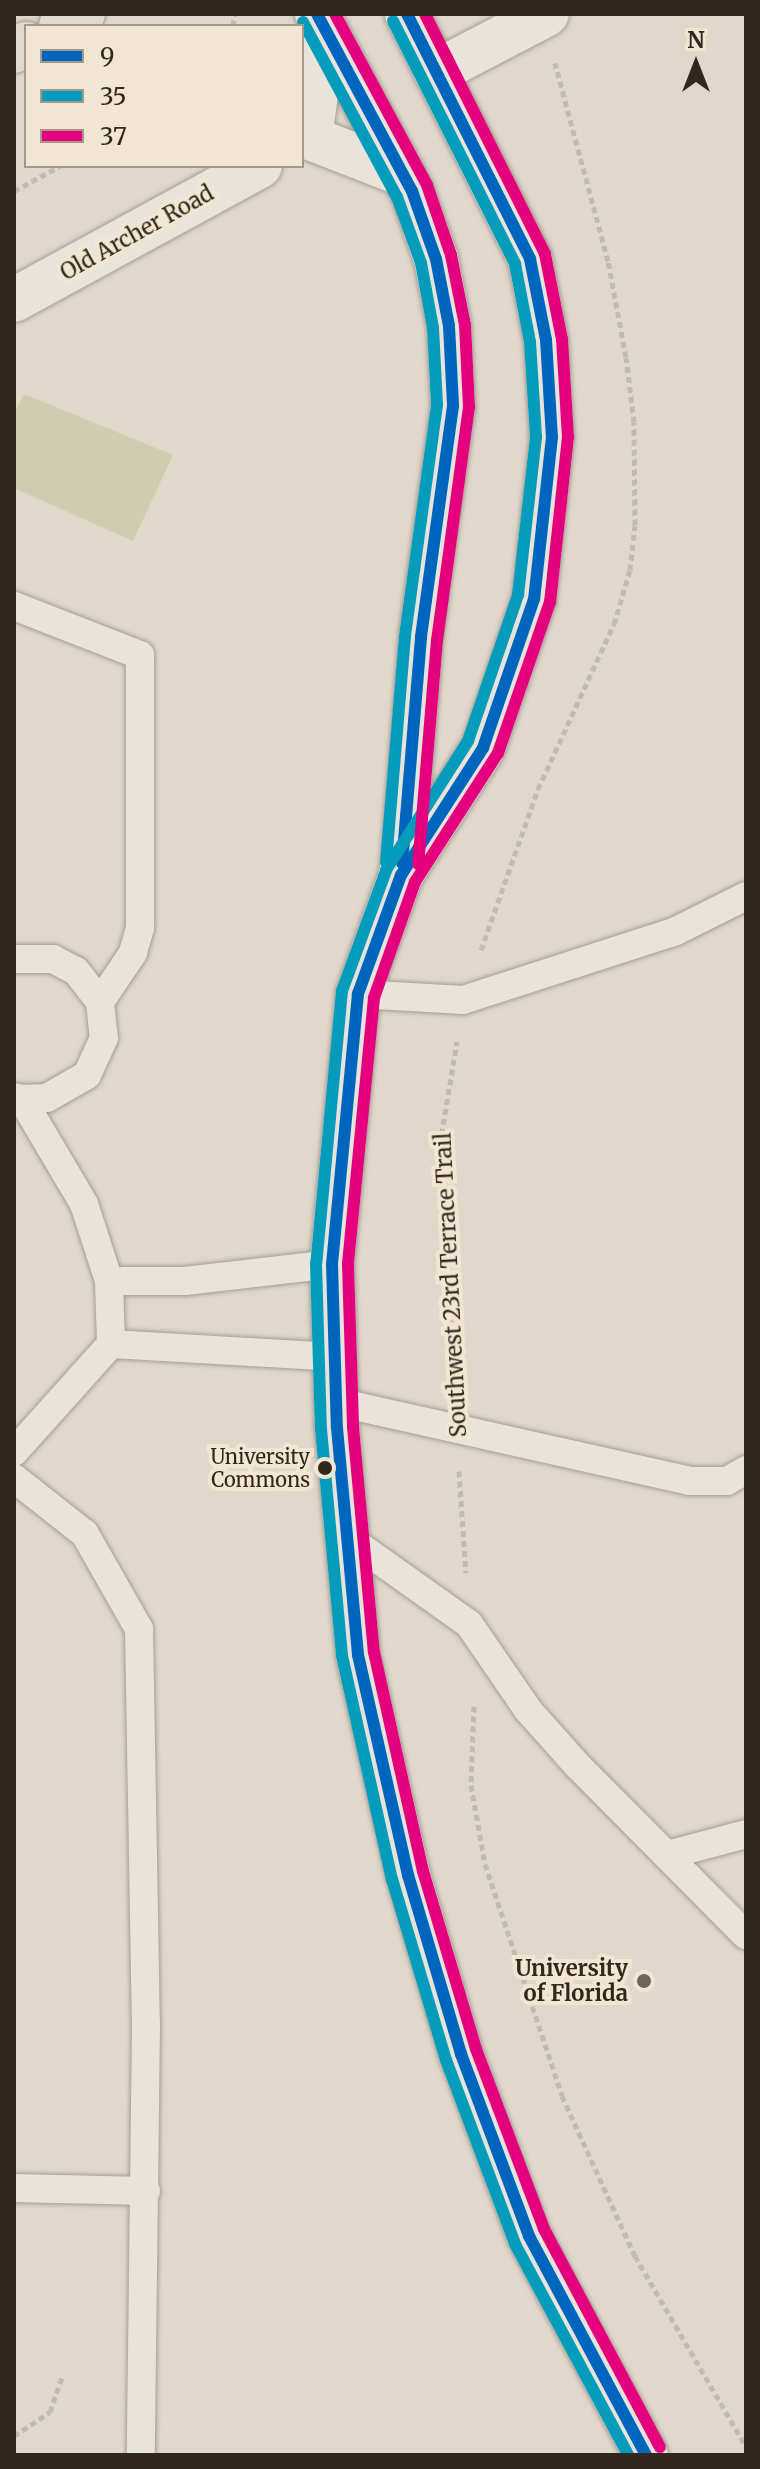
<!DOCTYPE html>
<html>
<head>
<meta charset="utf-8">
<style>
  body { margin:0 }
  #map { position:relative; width:760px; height:2469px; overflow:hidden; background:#e0d8cb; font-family:Merriweather,serif }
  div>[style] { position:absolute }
  .green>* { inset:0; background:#cfcdaf }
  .path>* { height:5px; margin-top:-2.5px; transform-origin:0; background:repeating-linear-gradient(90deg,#c1bbb4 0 6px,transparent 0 10px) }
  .roads { filter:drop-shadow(0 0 2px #a59e95) drop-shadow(0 0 2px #a59e95) }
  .service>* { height:28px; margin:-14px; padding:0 14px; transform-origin:14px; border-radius:14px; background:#e8e4dc }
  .minor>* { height:44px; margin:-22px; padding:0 22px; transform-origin:22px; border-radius:22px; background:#e8e4dc }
  .tertiary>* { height:44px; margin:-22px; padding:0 22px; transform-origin:22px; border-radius:22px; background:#e8e4dc }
  .primary>* { height:44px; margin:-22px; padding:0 22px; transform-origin:22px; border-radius:22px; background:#dfd9ce }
  .bus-1>* { height:12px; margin:-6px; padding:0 6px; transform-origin:6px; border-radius:6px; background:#0065bd }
  .bus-2>* { height:12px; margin:-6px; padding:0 6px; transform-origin:6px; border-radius:6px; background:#059cbc }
  .bus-3>* { height:12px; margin:-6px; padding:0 6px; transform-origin:6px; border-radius:6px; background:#e5007d }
  .dots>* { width:22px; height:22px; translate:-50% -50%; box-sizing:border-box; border:4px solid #f0e6d1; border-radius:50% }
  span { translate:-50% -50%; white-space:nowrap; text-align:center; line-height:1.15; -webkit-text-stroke:8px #f0e6d1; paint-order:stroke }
  .bus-label { font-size:20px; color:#31271e }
  .right { translate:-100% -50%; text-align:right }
  .street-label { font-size:22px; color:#31271e }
  .poi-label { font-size:22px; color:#31271e; font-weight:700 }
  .frame { position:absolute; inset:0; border:16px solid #31271e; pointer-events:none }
  .legend { position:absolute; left:24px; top:24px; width:280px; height:144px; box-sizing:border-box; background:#f0e6d1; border:2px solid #a49a89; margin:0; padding:10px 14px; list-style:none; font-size:24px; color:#31271e }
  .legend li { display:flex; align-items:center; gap:16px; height:40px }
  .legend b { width:40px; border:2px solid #a49a89 }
  .north { position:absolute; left:656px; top:24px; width:80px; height:80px; -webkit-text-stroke:6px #f0e6d1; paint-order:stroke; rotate:0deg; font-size:22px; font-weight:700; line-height:32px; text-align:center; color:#31271e }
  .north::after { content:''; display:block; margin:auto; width:28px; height:36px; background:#31271e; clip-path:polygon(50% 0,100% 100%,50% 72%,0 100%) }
</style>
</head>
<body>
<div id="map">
  <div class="green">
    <i style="clip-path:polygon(24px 394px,173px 455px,133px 541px,14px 488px,14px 414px)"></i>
  </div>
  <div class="path">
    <i style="left:233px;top:26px;width:12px;rotate:-81deg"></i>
    <i style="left:14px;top:191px;width:52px;rotate:-28.5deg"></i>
    <i style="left:481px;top:950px;width:171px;rotate:-70.5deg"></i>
    <i style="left:538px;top:789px;width:182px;rotate:-65.3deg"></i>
    <i style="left:614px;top:624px;width:56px;rotate:-73.5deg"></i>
    <i style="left:630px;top:570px;width:45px;rotate:-83.7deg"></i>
    <i style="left:635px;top:525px;width:103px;rotate:-90.6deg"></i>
    <i style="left:634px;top:422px;width:65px;rotate:-97deg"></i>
    <i style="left:626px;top:357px;width:98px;rotate:-100.6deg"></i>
    <i style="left:608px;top:261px;width:205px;rotate:-105deg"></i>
    <i style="left:454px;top:1385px;width:241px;rotate:-93.3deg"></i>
    <i style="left:440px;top:1144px;width:104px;rotate:-80.6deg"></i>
    <i style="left:459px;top:1471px;width:102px;rotate:86.1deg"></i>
    <i style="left:474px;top:1706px;width:79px;rotate:92.2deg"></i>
    <i style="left:471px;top:1785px;width:80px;rotate:80deg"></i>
    <i style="left:485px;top:1864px;width:244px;rotate:71.6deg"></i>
    <i style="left:562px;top:2096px;width:176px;rotate:65.5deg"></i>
    <i style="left:635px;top:2256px;width:221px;rotate:59.8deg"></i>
    <i style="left:14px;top:2436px;width:43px;rotate:-33.7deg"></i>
    <i style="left:50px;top:2412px;width:37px;rotate:-71deg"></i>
  </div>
  <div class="roads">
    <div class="service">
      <i style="left:14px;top:606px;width:135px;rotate:21.3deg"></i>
      <i style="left:140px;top:655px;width:273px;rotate:90deg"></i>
      <i style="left:140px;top:928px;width:26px;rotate:106deg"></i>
      <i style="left:133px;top:953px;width:59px;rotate:124deg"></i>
      <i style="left:100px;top:1002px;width:36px;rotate:84deg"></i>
      <i style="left:104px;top:1038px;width:41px;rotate:114.7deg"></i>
      <i style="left:87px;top:1075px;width:46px;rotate:150.1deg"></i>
      <i style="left:47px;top:1098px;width:33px;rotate:178deg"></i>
      <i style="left:14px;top:959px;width:39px"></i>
      <i style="left:53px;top:959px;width:26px;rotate:28deg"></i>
      <i style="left:76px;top:971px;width:39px;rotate:52deg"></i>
      <i style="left:358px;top:994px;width:105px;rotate:3.3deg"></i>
      <i style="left:463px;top:1000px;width:222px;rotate:-17.9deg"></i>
      <i style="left:674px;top:932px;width:80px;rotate:-26.6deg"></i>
      <i style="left:14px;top:1097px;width:8px;rotate:14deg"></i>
      <i style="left:22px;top:1099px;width:122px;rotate:59.4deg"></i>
      <i style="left:84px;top:1204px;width:81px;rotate:72deg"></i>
      <i style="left:109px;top:1281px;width:63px;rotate:88.2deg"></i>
      <i style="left:111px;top:1344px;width:145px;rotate:131.9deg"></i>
      <i style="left:109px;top:1281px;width:76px"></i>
      <i style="left:185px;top:1281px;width:148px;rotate:-6.6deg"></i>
      <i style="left:111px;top:1344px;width:224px;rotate:3.3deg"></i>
      <i style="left:337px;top:1402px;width:362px;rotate:12.6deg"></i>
      <i style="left:690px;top:1481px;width:37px"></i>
      <i style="left:727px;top:1481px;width:22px;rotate:-30deg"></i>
      <i style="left:14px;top:1478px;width:90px;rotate:38.3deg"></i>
      <i style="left:85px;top:1534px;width:109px;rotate:60.4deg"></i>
      <i style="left:139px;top:1629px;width:397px;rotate:89deg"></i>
      <i style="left:146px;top:2026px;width:429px;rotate:90.7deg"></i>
      <i style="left:348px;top:1538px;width:148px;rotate:35.4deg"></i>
      <i style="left:469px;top:1624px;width:104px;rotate:55.5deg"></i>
      <i style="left:528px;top:1710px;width:74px;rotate:48.3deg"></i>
      <i style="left:577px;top:1765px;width:240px;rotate:45.2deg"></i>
      <i style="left:671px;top:1854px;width:78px;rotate:-14.9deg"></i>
      <i style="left:14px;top:2188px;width:132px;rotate:1.3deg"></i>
    </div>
    <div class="minor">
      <i style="left:436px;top:72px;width:125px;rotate:-27.6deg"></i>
    </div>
    <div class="tertiary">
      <i style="left:317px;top:14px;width:201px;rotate:61.8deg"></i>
      <i style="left:412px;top:191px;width:72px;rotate:70.6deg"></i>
      <i style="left:436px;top:259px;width:68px;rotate:79deg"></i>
      <i style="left:449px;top:326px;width:80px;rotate:87.1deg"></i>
      <i style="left:453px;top:406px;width:234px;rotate:97.9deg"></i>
      <i style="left:421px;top:638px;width:231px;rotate:94.7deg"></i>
      <i style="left:407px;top:14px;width:274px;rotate:63.3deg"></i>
      <i style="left:530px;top:259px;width:83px;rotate:78.8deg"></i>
      <i style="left:546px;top:340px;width:97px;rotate:86.5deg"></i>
      <i style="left:552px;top:437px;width:163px;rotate:96.3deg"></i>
      <i style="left:534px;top:599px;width:157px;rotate:108.9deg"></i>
      <i style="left:483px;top:748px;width:151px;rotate:122.8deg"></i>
      <i style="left:401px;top:875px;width:127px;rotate:109.9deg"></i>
      <i style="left:358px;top:994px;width:271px;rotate:95.5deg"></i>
      <i style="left:332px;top:1264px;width:164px;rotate:88.3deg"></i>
      <i style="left:337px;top:1428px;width:228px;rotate:84.7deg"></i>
      <i style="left:358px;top:1655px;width:226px;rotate:77.2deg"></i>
      <i style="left:408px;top:1875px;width:187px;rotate:73.5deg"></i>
      <i style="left:461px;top:2054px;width:194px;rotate:69.5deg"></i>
      <i style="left:529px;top:2236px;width:248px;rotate:61.9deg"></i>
      <i style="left:310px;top:138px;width:110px;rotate:-82.2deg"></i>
      <i style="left:310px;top:138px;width:100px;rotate:21.2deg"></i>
      <i style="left:14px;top:300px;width:280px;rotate:-28.6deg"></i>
    </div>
    <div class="primary">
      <i style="left:61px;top:26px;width:25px;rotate:-29deg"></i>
      <i style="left:14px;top:51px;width:14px;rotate:-30deg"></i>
    </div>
  </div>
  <div class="bus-1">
    <i style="left:317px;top:14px;width:201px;rotate:61.8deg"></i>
    <i style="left:412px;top:191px;width:72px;rotate:70.6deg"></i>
    <i style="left:436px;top:259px;width:68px;rotate:79deg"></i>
    <i style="left:449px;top:326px;width:80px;rotate:87.1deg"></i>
    <i style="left:453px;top:406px;width:234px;rotate:97.9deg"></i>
    <i style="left:421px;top:638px;width:226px;rotate:94.8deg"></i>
    <i style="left:407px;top:14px;width:274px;rotate:63.3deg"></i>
    <i style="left:530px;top:259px;width:83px;rotate:78.8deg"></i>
    <i style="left:546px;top:340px;width:97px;rotate:86.5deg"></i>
    <i style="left:552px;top:437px;width:163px;rotate:96.3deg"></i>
    <i style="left:534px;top:599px;width:157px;rotate:108.9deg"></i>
    <i style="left:483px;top:748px;width:151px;rotate:122.8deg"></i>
    <i style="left:401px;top:875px;width:127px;rotate:109.9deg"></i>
    <i style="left:358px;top:994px;width:271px;rotate:95.5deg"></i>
    <i style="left:332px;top:1264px;width:164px;rotate:88.3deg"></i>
    <i style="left:337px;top:1428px;width:228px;rotate:84.7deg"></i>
    <i style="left:358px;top:1655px;width:226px;rotate:77.2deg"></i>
    <i style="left:408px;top:1875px;width:187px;rotate:73.5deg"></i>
    <i style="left:461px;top:2054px;width:194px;rotate:69.5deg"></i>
    <i style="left:529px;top:2236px;width:248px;rotate:61.9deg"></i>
  </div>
  <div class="bus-2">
    <i style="left:393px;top:21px;width:272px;rotate:63.3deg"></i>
    <i style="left:515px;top:264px;width:79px;rotate:79.1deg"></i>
    <i style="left:530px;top:342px;width:95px;rotate:86.4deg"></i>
    <i style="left:536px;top:437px;width:159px;rotate:96.5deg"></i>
    <i style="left:518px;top:595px;width:154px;rotate:108.9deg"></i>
    <i style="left:468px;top:741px;width:151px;rotate:122.5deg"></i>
    <i style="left:387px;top:868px;width:131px;rotate:110.1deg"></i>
    <i style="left:342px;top:991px;width:274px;rotate:95.4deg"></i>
    <i style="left:316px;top:1264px;width:165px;rotate:88.3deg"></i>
    <i style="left:321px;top:1429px;width:228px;rotate:84.7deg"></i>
    <i style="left:342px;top:1656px;width:229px;rotate:77.4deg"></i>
    <i style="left:392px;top:1879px;width:189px;rotate:73.4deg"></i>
    <i style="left:446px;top:2060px;width:197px;rotate:69.4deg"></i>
    <i style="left:515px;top:2244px;width:239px;rotate:61.8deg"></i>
    <i style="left:303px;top:22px;width:199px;rotate:61.8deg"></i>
    <i style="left:397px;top:197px;width:70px;rotate:70deg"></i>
    <i style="left:421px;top:263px;width:66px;rotate:79.5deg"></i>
    <i style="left:433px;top:328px;width:77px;rotate:87deg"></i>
    <i style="left:437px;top:405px;width:233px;rotate:97.9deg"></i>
    <i style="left:405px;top:636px;width:227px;rotate:94.8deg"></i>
  </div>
  <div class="bus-3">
    <i style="left:335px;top:14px;width:194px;rotate:61.7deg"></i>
    <i style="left:427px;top:185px;width:74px;rotate:71.1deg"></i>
    <i style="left:451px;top:255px;width:71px;rotate:78.7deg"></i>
    <i style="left:465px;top:325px;width:82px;rotate:87.2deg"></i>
    <i style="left:469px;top:407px;width:235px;rotate:97.8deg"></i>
    <i style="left:437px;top:640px;width:225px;rotate:94.8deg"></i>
    <i style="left:425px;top:14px;width:268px;rotate:63.4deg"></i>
    <i style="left:545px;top:254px;width:87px;rotate:78.7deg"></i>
    <i style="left:562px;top:339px;width:98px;rotate:86.5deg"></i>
    <i style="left:568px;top:437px;width:166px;rotate:96.2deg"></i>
    <i style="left:550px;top:602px;width:160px;rotate:109deg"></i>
    <i style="left:498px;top:753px;width:153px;rotate:122.8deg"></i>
    <i style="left:415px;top:882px;width:123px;rotate:109.5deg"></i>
    <i style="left:374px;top:998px;width:268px;rotate:95.6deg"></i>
    <i style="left:348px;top:1265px;width:162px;rotate:88.2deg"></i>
    <i style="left:353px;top:1427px;width:226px;rotate:84.7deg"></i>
    <i style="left:374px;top:1652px;width:224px;rotate:77.4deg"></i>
    <i style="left:423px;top:1871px;width:186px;rotate:73.4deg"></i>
    <i style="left:476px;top:2049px;width:192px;rotate:69.3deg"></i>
    <i style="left:544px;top:2229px;width:247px;rotate:62deg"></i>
  </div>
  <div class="dots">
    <i style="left:325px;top:1468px;background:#31271e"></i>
    <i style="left:644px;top:1981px;background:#6e655b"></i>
  </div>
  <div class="bus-label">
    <span class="right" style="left:310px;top:1468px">University<br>Commons</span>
  </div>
  <div class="street-label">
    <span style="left:137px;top:233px;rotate:-29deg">Old Archer Road</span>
    <span style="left:451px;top:1285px;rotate:-93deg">Southwest 23rd Terrace Trail</span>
  </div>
  <div class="poi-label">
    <span class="right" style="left:628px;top:1981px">University<br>of Florida</span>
  </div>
  <div class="frame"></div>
  <ul class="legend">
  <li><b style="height:10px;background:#0065bd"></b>9</li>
  <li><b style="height:10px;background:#059cbc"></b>35</li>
  <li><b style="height:10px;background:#e5007d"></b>37</li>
  </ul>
  <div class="north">N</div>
</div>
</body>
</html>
